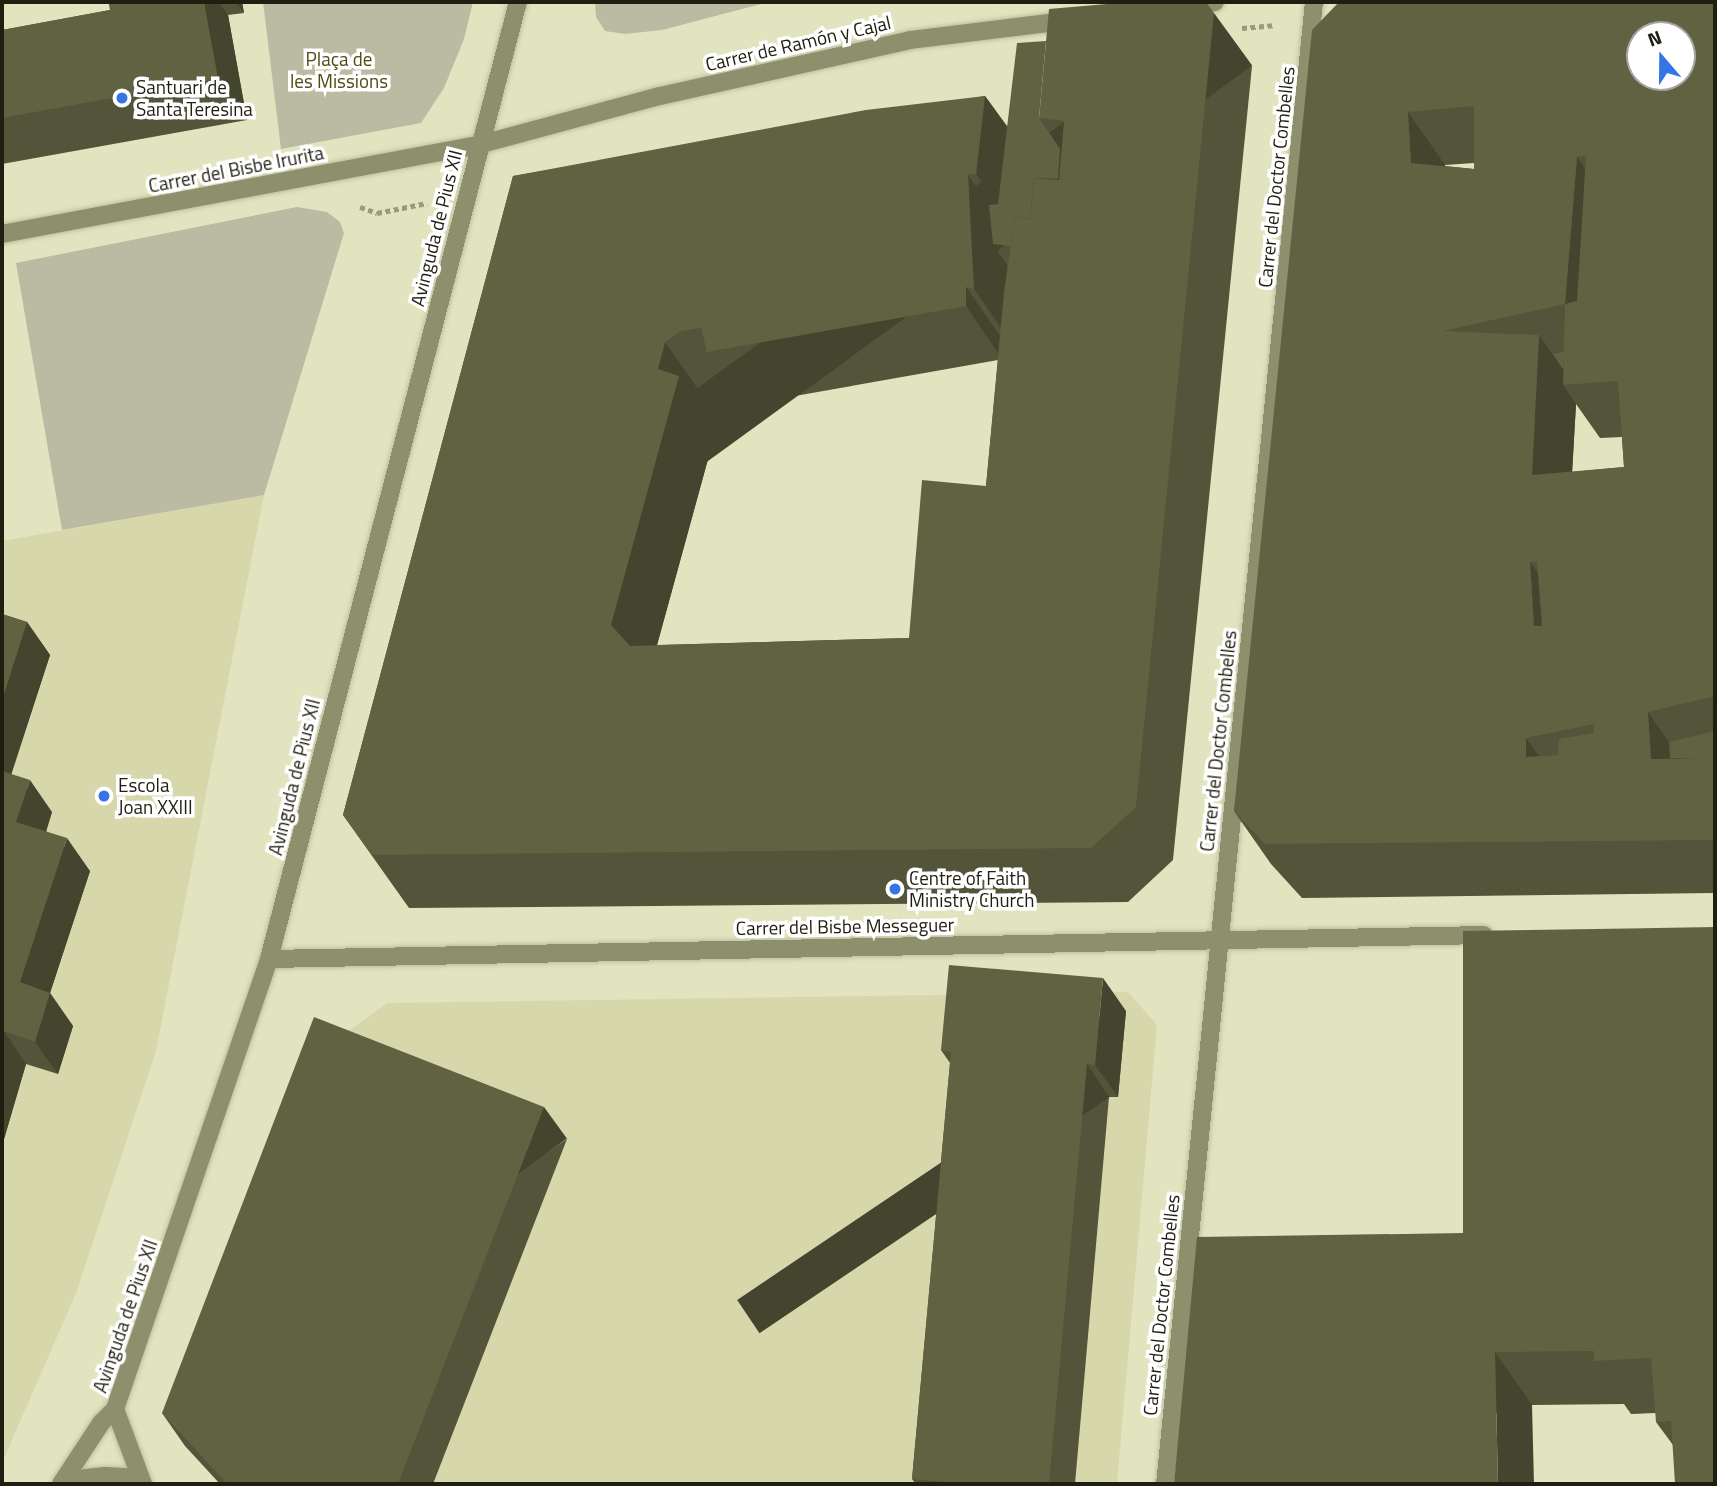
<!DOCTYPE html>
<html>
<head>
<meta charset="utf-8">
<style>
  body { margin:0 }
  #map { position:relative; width:1717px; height:1486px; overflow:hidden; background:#e2e4bf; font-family:"Titillium Web",sans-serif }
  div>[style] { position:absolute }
  .built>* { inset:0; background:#d6d8ac }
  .green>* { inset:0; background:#babba2 }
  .path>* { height:4.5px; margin-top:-2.25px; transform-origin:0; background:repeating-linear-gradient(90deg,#999b7e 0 5px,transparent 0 8.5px) }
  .roads { filter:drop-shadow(0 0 2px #bfc0a0) drop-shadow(0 0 2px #bfc0a0) }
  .street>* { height:18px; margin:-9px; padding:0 9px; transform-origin:9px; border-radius:9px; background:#8d8f6d }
  .wall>* { inset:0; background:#535439 }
  .shaded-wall>* { inset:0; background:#44452e; transform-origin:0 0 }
  .building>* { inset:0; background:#616242 }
  .dots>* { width:19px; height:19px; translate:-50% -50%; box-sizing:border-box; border:4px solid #fff; border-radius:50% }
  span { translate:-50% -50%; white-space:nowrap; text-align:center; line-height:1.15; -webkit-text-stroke:7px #fff; paint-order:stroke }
  .street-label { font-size:19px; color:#1e1e11 }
  .park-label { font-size:19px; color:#4c4d11 }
  .poi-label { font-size:19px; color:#1e1e11 }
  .left { translate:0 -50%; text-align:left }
  .frame { position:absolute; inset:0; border:4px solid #1e1e11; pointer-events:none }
  .north { position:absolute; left:1626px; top:21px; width:70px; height:70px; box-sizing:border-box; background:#fff; border:2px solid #a5a5a0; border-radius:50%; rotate:340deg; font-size:19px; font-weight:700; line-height:28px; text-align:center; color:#1e1e11 }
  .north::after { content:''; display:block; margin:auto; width:24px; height:32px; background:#3576e4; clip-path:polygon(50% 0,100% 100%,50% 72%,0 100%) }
</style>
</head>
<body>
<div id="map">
  <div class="built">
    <i style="clip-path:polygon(264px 495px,156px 1051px,77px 1291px,2px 1463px,2px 541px)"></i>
    <i style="clip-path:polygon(1128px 992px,1157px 1025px,1117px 1484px,221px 1484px,342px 1036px,387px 1003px)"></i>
  </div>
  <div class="green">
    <i style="clip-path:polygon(263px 2px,473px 2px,464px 39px,444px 88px,421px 123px,281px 149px)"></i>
    <i style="clip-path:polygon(595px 2px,769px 2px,662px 30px,625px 34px,605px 31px,596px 17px)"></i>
    <i style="clip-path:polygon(297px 207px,327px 212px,340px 222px,344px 233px,264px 495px,62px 530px,16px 263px)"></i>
  </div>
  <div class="path">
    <i style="left:1242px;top:28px;width:33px;rotate:-5deg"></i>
    <i style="left:360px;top:207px;width:18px;rotate:19deg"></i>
    <i style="left:377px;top:213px;width:51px;rotate:-11.3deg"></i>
  </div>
  <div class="roads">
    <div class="street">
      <i style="left:1183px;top:6px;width:32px;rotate:-7deg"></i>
      <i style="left:2px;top:234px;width:484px;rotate:-10.6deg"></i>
      <i style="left:478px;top:145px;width:188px;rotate:-15.1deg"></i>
      <i style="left:660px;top:96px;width:256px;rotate:-12.6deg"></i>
      <i style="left:910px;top:40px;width:163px;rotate:-7deg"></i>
      <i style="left:269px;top:959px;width:1215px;rotate:-1.13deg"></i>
      <i style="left:115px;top:1409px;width:80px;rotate:69.5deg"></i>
      <i style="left:61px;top:1484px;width:73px;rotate:-56.7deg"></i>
      <i style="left:101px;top:1423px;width:20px;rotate:-45deg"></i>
      <i style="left:115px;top:1409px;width:476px;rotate:-71.1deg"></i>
      <i style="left:269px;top:959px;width:989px;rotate:-75.42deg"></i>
      <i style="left:70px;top:1484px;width:17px;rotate:-21deg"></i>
      <i style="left:86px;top:1478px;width:19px;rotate:-6deg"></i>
      <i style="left:105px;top:1476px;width:19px;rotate:3deg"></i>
      <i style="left:124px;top:1477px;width:20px;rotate:20deg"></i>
      <i style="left:1165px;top:1484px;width:1489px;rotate:-84.26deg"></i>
    </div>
  </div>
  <div class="wall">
    <i style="clip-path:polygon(109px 2px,242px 2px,244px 13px,228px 15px,247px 120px,2px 164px,2px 30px,110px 10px)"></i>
    <i style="clip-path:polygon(evenodd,1339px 2px,1715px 2px,1715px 893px,1302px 898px,1271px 864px,1234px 811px,1339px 2px,1474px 163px,1474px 169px,1445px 166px,1445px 165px,1474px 163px,1339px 2px,1576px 404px,1600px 438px,1622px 437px,1624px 467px,1572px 472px,1576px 404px)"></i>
    <i style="clip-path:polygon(evenodd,1252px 66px,1173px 860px,1128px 902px,409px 908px,343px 815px,513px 176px,985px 96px,1007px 126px,1252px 66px,998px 360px,986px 486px,909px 638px,657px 645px,716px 430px,699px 406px,702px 395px,718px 384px,729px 382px,744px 405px,998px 360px)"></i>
    <i style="clip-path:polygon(2px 614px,27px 622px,50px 655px,11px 774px,52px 812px,46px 831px,90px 871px,50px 993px,73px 1026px,58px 1074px,26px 1064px,2px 1146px)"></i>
    <i style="clip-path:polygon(1715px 927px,1673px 1445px,1656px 1422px,1656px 1413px,1631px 1414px,1624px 1404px,1532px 1405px,1174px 1484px,1463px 1233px)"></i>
    <i style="clip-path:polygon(1126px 1011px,1118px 1097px,1109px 1097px,1075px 1484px,916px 1484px,912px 1479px,950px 1063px,941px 1050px)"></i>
    <i style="clip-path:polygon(567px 1139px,433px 1484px,220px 1484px,185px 1446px,162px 1413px)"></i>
  </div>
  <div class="shaded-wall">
    <i style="clip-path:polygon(204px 2px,219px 2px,228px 15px,247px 120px,218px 79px)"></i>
    <i style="clip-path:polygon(236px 2px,242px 2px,244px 13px)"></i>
    <i style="left:1214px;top:13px;width:65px;height:798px;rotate:54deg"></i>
    <i style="clip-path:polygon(985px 96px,1023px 149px,1014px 227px,976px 174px)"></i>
    <i style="clip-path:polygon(1408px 112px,1445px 165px,1448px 216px,1411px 163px)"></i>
    <i style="clip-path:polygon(1577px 157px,1614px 210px,1603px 357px,1565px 304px)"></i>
    <i style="clip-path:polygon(968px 175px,1005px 228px,993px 244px,1007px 265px,1011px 342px,974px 289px)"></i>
    <i style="clip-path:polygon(966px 287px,1003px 340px,1003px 360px,966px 306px)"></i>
    <i style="clip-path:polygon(1539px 335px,1574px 384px,1563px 385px,1576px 404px,1569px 528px,1532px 475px)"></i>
    <i style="clip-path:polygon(665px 342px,702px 395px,699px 406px,716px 430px,648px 678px,611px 625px,658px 369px)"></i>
    <i style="clip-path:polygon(1530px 562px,1567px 615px,1571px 680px,1534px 626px)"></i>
    <i style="clip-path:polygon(27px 622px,50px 655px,4px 797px,2px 795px,2px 700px)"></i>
    <i style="clip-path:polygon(1648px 712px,1685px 765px,1651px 759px)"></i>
    <i style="clip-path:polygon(1526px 738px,1564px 791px,1526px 757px)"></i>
    <i style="clip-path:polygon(30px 780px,52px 812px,39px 855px,16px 822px)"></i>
    <i style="clip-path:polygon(67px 838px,90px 871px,50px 993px,73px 1026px,58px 1074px,35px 1042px,20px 982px)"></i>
    <i style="clip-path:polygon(1103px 978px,1126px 1011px,1118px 1097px,1095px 1065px)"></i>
    <i style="clip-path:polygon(4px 1031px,26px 1064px,2px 1146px,2px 1037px)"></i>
    <i style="left:1087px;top:1064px;width:40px;height:422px;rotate:56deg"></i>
    <i style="left:544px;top:1107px;width:39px;height:404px;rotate:54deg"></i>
    <i style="clip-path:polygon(1495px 1352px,1532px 1405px,1534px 1484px,1498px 1484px)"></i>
  </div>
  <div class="building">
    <i style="clip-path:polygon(109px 2px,204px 2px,218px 79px,2px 118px,2px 30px,110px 10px)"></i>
    <i style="clip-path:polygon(1130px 2px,1206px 2px,1214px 13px,1136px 807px,1091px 848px,372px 855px,343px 815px,513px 176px,866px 110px,985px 96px,976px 174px,968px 175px,974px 289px,966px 287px,966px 306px,707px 352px,701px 328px,681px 331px,665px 342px,658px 369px,679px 376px,611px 625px,630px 646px,909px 638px,922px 480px,986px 486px,1004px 292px,1015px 217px,1030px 219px,1034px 178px,1059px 180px,1064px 121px,1039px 118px,1049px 9px)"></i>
    <i style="clip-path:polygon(evenodd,1339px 2px,1715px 2px,1715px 696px,1648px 712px,1651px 759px,1715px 758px,1715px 840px,1265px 844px,1234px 811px,1312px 30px,1339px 2px,1640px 35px,1682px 35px,1682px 77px,1640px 77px,1640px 35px,1339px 2px,1474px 106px,1474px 169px,1411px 163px,1408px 112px,1474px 106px,1339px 2px,1586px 156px,1577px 301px,1565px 304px,1577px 157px,1586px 156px,1339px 2px,1565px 304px,1563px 385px,1618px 381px,1624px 467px,1532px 475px,1539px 335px,1443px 331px,1565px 304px,1339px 2px,1537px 561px,1542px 626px,1534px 626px,1530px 562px,1537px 561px,1339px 2px,1594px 724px,1594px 733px,1559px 739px,1558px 755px,1526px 757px,1526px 738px,1594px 724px)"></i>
    <i style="clip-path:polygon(1046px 41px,1039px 118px,1060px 149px,1058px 179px,1034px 178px,1030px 219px,1015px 217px,1011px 246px,993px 244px,989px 205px,998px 204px,1017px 43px)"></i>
    <i style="clip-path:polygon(1564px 352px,1563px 368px,1562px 368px,1553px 354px)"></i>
    <i style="clip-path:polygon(2px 614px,27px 622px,2px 700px)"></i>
    <i style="clip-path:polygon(1715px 731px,1715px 758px,1670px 758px,1669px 742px)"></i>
    <i style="clip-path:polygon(2px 771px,30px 780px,16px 822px,67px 838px,20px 982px,50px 993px,35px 1042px,4px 1031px,2px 1037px)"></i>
    <i style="clip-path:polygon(1715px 927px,1715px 1484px,1675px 1484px,1671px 1421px,1656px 1422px,1651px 1358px,1594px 1361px,1594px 1351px,1495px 1352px,1498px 1484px,1174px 1484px,1197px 1237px,1463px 1233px,1463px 931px)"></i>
    <i style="clip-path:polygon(949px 965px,1103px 978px,1095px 1065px,1087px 1064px,1049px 1484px,971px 1484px,912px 1479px,951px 1052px,941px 1050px)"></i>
    <i style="clip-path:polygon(314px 1017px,544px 1107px,398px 1484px,227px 1484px,162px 1413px)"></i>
  </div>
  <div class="dots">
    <i style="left:122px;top:98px;background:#3576e4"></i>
    <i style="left:104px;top:796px;background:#3576e4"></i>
    <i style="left:895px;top:889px;background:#3576e4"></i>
  </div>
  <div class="street-label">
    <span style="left:798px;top:43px;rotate:-13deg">Carrer de Ramón y Cajal</span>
    <span style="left:236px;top:169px;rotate:-11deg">Carrer del Bisbe Irurita</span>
    <span style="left:1276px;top:177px;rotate:-84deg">Carrer del Doctor Combelles</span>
    <span style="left:436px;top:228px;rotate:-76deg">Avinguda de Pius XII</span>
    <span style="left:1218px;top:741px;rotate:-84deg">Carrer del Doctor Combelles</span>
    <span style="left:294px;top:777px;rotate:-76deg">Avinguda de Pius XII</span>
    <span style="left:845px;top:926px;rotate:-1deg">Carrer del Bisbe Messeguer</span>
    <span style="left:1161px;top:1305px;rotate:-84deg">Carrer del Doctor Combelles</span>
    <span style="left:125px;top:1316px;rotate:-71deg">Avinguda de Pius XII</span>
  </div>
  <div class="park-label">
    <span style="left:339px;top:70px">Plaça de<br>les Missions</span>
  </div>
  <div class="poi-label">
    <span class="left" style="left:136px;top:98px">Santuari de<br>Santa Teresina</span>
    <span class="left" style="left:118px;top:796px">Escola<br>Joan XXIII</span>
    <span class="left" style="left:909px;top:889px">Centre of Faith<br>Ministry Church</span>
  </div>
  <div class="frame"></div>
  <div class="north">N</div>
</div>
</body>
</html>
